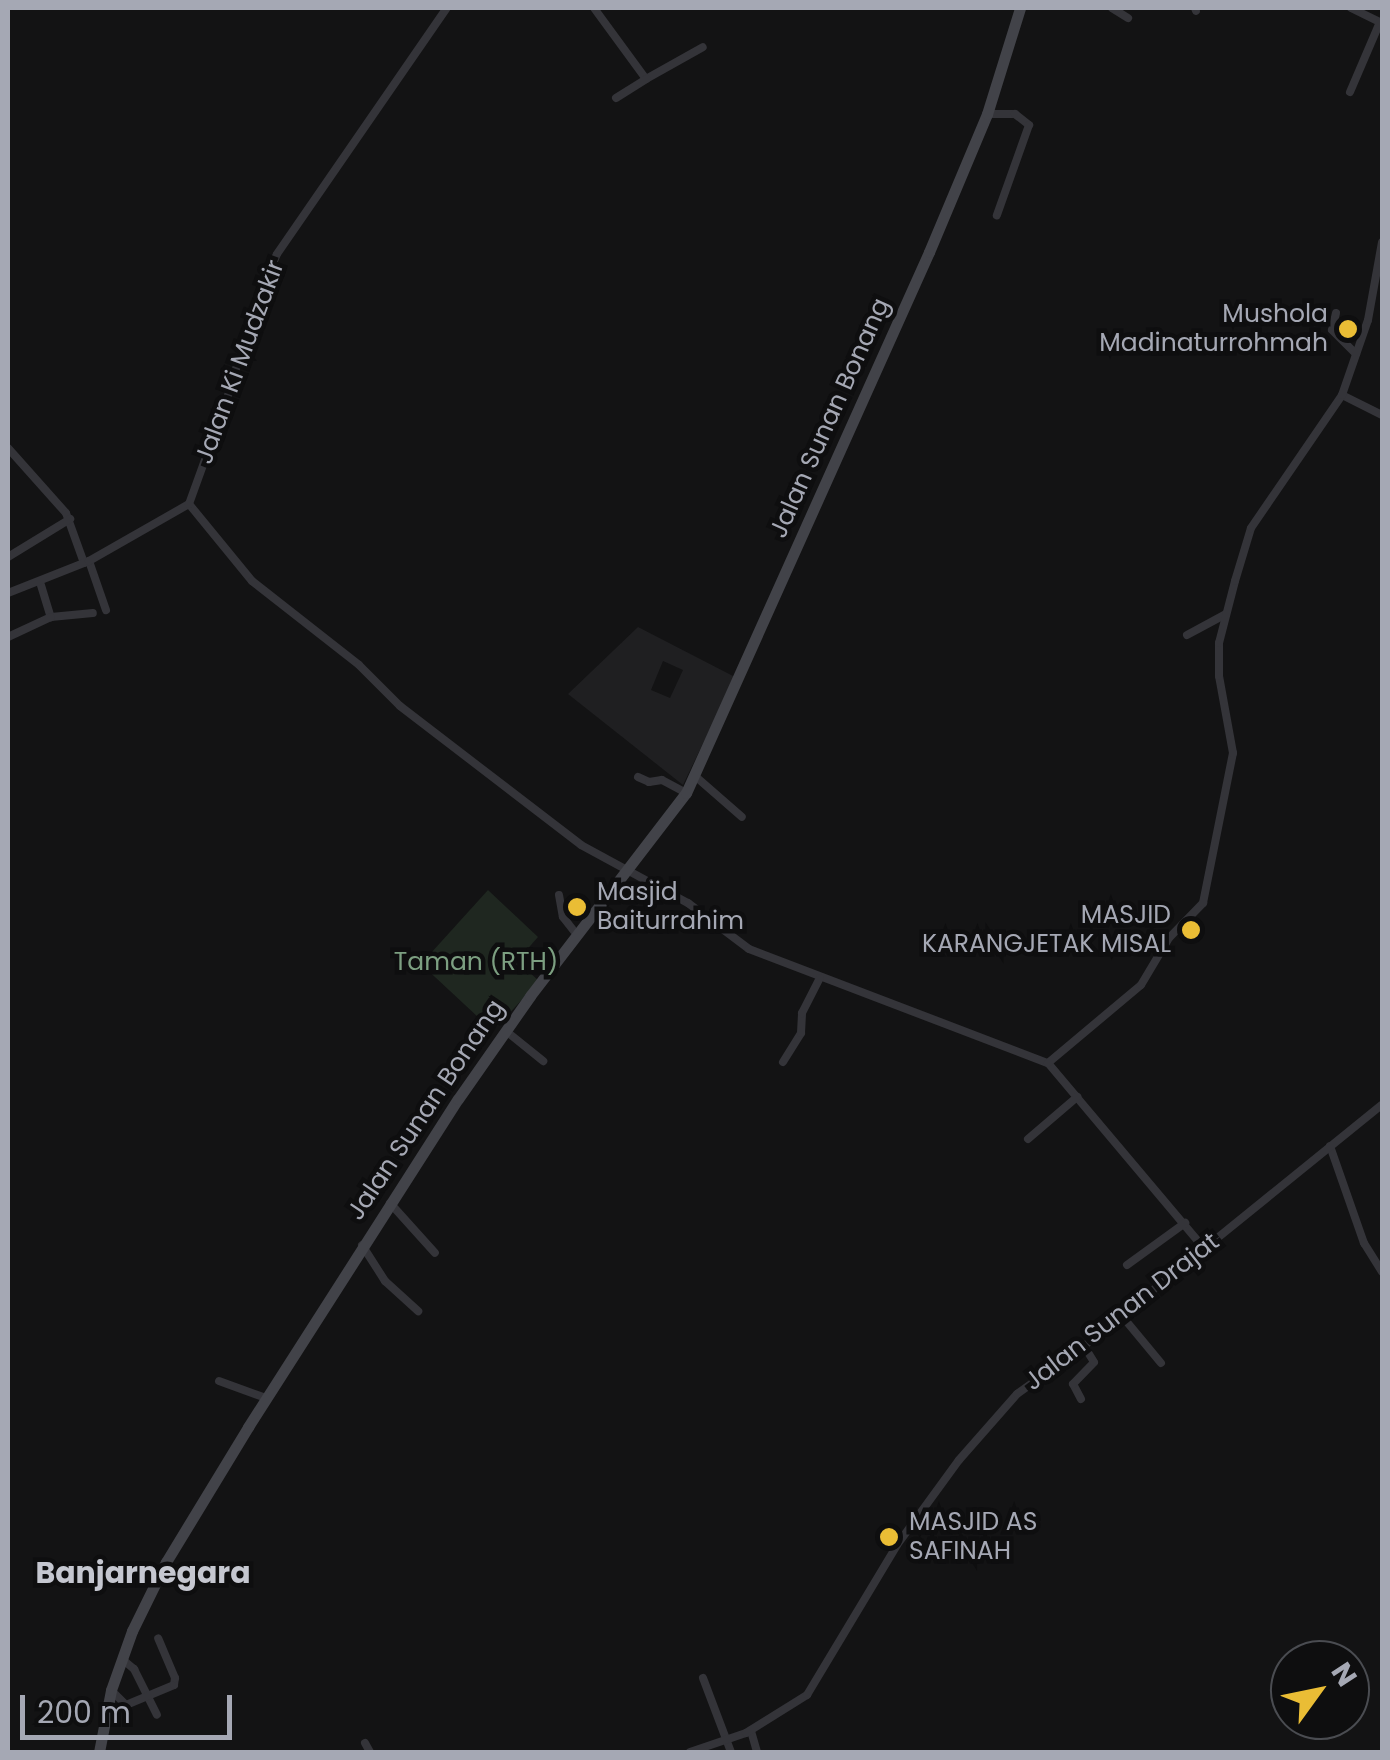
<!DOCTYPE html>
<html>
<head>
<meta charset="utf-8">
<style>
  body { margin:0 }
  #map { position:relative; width:1390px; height:1760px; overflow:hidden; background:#131314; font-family:Poppins,sans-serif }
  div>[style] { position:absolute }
  .built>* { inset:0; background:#1f1f21 }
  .green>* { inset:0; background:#1f2720 }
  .street>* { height:8px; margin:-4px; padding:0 4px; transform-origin:4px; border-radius:4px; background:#343439 }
  .secondary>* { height:11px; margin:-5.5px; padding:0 5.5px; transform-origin:5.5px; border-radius:5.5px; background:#424349 }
  .dots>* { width:28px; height:28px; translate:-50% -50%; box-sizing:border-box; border:5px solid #0e0e0f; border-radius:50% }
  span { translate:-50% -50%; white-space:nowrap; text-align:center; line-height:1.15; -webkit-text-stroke:9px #0e0e0f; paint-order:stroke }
  .poi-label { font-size:25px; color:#a5a8b4 }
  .right { translate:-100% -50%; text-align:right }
  .left { translate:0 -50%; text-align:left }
  .street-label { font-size:25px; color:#a5a8b4 }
  .park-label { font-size:25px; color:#7c9f81 }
  .quarter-label { font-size:30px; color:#c5c7d0; font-weight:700 }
  .frame { position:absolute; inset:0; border:10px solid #a5a8b4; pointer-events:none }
  .north { position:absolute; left:1270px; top:1640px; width:100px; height:100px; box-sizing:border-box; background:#0e0e0f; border:2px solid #4a4c51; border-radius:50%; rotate:57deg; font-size:28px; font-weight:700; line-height:40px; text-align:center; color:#a5a8b4 }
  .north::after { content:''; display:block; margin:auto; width:35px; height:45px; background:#eabd35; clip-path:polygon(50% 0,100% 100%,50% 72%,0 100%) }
  .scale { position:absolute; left:20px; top:1695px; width:212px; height:45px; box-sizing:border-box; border:5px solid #a5a8b4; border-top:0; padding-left:12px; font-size:30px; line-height:35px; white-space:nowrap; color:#a5a8b4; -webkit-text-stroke:8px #0e0e0f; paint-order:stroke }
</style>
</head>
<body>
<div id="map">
  <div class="built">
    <i style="clip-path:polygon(evenodd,638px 627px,735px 677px,683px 785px,568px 694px,638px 627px,663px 661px,683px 670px,670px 698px,651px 690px,663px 661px)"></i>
  </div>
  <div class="green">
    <i style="clip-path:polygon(488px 890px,538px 937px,517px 961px,539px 981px,493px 1031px,421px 964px)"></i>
  </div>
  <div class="street">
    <i style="left:594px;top:8px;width:88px;rotate:53.8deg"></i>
    <i style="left:646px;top:79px;width:65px;rotate:-29.3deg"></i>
    <i style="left:1112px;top:8px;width:19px;rotate:32deg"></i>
    <i style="left:1195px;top:8px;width:3px;rotate:72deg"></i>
    <i style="left:1351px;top:8px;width:34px;rotate:26deg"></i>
    <i style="left:1350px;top:92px;width:76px;rotate:-66.8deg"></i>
    <i style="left:616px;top:98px;width:36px;rotate:-32deg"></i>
    <i style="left:987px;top:114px;width:28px"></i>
    <i style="left:1015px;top:114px;width:18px;rotate:38deg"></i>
    <i style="left:1029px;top:125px;width:96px;rotate:109.6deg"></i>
    <i style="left:1336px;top:313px;width:17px;rotate:103deg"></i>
    <i style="left:1332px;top:330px;width:34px;rotate:45deg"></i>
    <i style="left:1342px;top:395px;width:45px;rotate:26.6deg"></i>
    <i style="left:8px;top:448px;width:87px;rotate:48.3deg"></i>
    <i style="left:66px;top:513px;width:53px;rotate:70.2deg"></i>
    <i style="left:189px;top:504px;width:99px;rotate:50.7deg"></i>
    <i style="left:252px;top:581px;width:136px;rotate:38.1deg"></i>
    <i style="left:359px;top:665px;width:58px;rotate:45deg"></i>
    <i style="left:400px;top:706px;width:228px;rotate:37.5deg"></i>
    <i style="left:581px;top:845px;width:122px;rotate:28.5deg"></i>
    <i style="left:688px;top:903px;width:76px;rotate:37deg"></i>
    <i style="left:749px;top:949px;width:320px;rotate:20.9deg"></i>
    <i style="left:1048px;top:1063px;width:242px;rotate:49.9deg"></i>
    <i style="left:8px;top:557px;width:73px;rotate:-31.5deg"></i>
    <i style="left:89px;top:561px;width:52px;rotate:70.9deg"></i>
    <i style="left:40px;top:582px;width:37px;rotate:73deg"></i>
    <i style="left:51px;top:617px;width:42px;rotate:-5.4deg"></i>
    <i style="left:8px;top:593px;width:87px;rotate:-21.6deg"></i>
    <i style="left:89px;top:561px;width:115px;rotate:-29.7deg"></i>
    <i style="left:189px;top:504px;width:109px;rotate:-70.1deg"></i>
    <i style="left:226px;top:402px;width:104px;rotate:-73.3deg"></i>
    <i style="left:256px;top:302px;width:52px;rotate:-66.4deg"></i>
    <i style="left:277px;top:254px;width:299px;rotate:-55.4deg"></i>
    <i style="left:1187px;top:635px;width:44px;rotate:-28.3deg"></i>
    <i style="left:8px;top:637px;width:47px;rotate:-24.9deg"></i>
    <i style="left:695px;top:776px;width:62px;rotate:41.1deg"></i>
    <i style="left:638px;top:777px;width:12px;rotate:24deg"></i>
    <i style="left:649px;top:782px;width:13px;rotate:-9deg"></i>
    <i style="left:662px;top:780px;width:27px;rotate:28deg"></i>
    <i style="left:559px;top:895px;width:22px;rotate:80deg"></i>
    <i style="left:563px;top:917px;width:23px;rotate:52deg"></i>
    <i style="left:506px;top:1031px;width:48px;rotate:39deg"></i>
    <i style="left:783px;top:1062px;width:34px;rotate:-58deg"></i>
    <i style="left:801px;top:1033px;width:20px;rotate:-87deg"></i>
    <i style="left:802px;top:1013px;width:39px;rotate:-63deg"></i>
    <i style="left:1048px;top:1063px;width:121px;rotate:-40deg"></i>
    <i style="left:1141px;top:985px;width:55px;rotate:-59.2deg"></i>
    <i style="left:1169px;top:938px;width:49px;rotate:-45.8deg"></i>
    <i style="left:1203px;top:903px;width:153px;rotate:-78.7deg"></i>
    <i style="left:1233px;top:753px;width:78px;rotate:-100.3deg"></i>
    <i style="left:1219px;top:676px;width:33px;rotate:-90deg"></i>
    <i style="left:1219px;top:643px;width:64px;rotate:-75.5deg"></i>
    <i style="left:1235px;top:581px;width:55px;rotate:-73.2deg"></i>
    <i style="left:1251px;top:528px;width:161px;rotate:-55.6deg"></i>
    <i style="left:1342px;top:395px;width:79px;rotate:-70.9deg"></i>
    <i style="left:1368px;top:320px;width:79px;rotate:-79.8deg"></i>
    <i style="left:1028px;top:1139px;width:65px;rotate:-40.6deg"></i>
    <i style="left:1330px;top:1146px;width:103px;rotate:70.7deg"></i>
    <i style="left:1364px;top:1243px;width:34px;rotate:58deg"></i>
    <i style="left:390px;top:1203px;width:67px;rotate:48deg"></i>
    <i style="left:362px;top:1245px;width:43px;rotate:57.4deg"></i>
    <i style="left:385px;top:1281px;width:45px;rotate:42.3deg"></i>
    <i style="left:1127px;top:1265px;width:72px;rotate:-35.9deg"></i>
    <i style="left:1122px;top:1316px;width:61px;rotate:50.3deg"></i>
    <i style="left:219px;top:1381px;width:50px;rotate:19.9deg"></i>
    <i style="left:1081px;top:1399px;width:17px;rotate:-118deg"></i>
    <i style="left:1073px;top:1384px;width:30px;rotate:-46deg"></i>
    <i style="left:1094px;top:1362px;width:19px;rotate:-122deg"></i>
    <i style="left:122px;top:1659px;width:16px;rotate:40deg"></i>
    <i style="left:134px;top:1669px;width:51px;rotate:63.4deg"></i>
    <i style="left:703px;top:1678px;width:79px;rotate:69.3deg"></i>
    <i style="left:111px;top:1690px;width:21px;rotate:45deg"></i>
    <i style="left:126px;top:1705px;width:52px;rotate:-22.6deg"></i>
    <i style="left:174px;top:1685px;width:7px;rotate:-82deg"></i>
    <i style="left:175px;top:1678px;width:43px;rotate:-113deg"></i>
    <i style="left:751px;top:1731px;width:22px;rotate:74deg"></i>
    <i style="left:365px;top:1743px;width:10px;rotate:61deg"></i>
    <i style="left:690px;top:1752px;width:59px;rotate:-18.7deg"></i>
    <i style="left:746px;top:1733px;width:72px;rotate:-31.9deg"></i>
    <i style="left:807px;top:1695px;width:175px;rotate:-59deg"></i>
    <i style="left:897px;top:1545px;width:105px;rotate:-53.9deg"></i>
    <i style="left:959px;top:1460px;width:88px;rotate:-48.7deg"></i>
    <i style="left:1017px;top:1394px;width:82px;rotate:-35.6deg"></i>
    <i style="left:1084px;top:1346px;width:383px;rotate:-39deg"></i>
  </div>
  <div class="secondary">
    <i style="left:99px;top:1752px;width:63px;rotate:-79deg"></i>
    <i style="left:111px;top:1690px;width:63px;rotate:-70.4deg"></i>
    <i style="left:132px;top:1631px;width:77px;rotate:-63.8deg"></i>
    <i style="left:166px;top:1562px;width:158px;rotate:-58.7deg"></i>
    <i style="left:248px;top:1427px;width:389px;rotate:-57.4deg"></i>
    <i style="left:458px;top:1099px;width:126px;rotate:-55deg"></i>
    <i style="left:530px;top:996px;width:256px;rotate:-52.5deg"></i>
    <i style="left:686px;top:793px;width:593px;rotate:-65.81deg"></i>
    <i style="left:929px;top:252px;width:150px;rotate:-67.2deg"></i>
    <i style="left:987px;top:114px;width:111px;rotate:-72.7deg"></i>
  </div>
  <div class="dots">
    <i style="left:1348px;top:329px;background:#eabd35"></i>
    <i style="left:577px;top:907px;background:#eabd35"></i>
    <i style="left:1191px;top:930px;background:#eabd35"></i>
    <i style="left:889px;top:1537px;background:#eabd35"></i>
  </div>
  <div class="poi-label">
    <span class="right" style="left:1328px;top:329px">Mushola<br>Madinaturrohmah</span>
    <span class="left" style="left:597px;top:907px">Masjid<br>Baiturrahim</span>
    <span class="right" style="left:1171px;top:930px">MASJID<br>KARANGJETAK MISAL</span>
    <span class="left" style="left:909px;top:1537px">MASJID AS<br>SAFINAH</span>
  </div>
  <div class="street-label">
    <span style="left:240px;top:362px;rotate:-70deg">Jalan Ki Mudzakir</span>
    <span style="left:830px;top:418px;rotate:-66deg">Jalan Sunan Bonang</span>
    <span style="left:426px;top:1110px;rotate:-56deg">Jalan Sunan Bonang</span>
    <span style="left:1122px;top:1312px;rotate:-38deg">Jalan Sunan Drajat</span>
  </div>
  <div class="park-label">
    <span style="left:476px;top:962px">Taman (RTH)</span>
  </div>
  <div class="quarter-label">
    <span style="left:143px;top:1573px">Banjarnegara</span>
  </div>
  <div class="frame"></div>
  <div class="north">N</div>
  <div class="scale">200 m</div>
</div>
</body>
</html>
